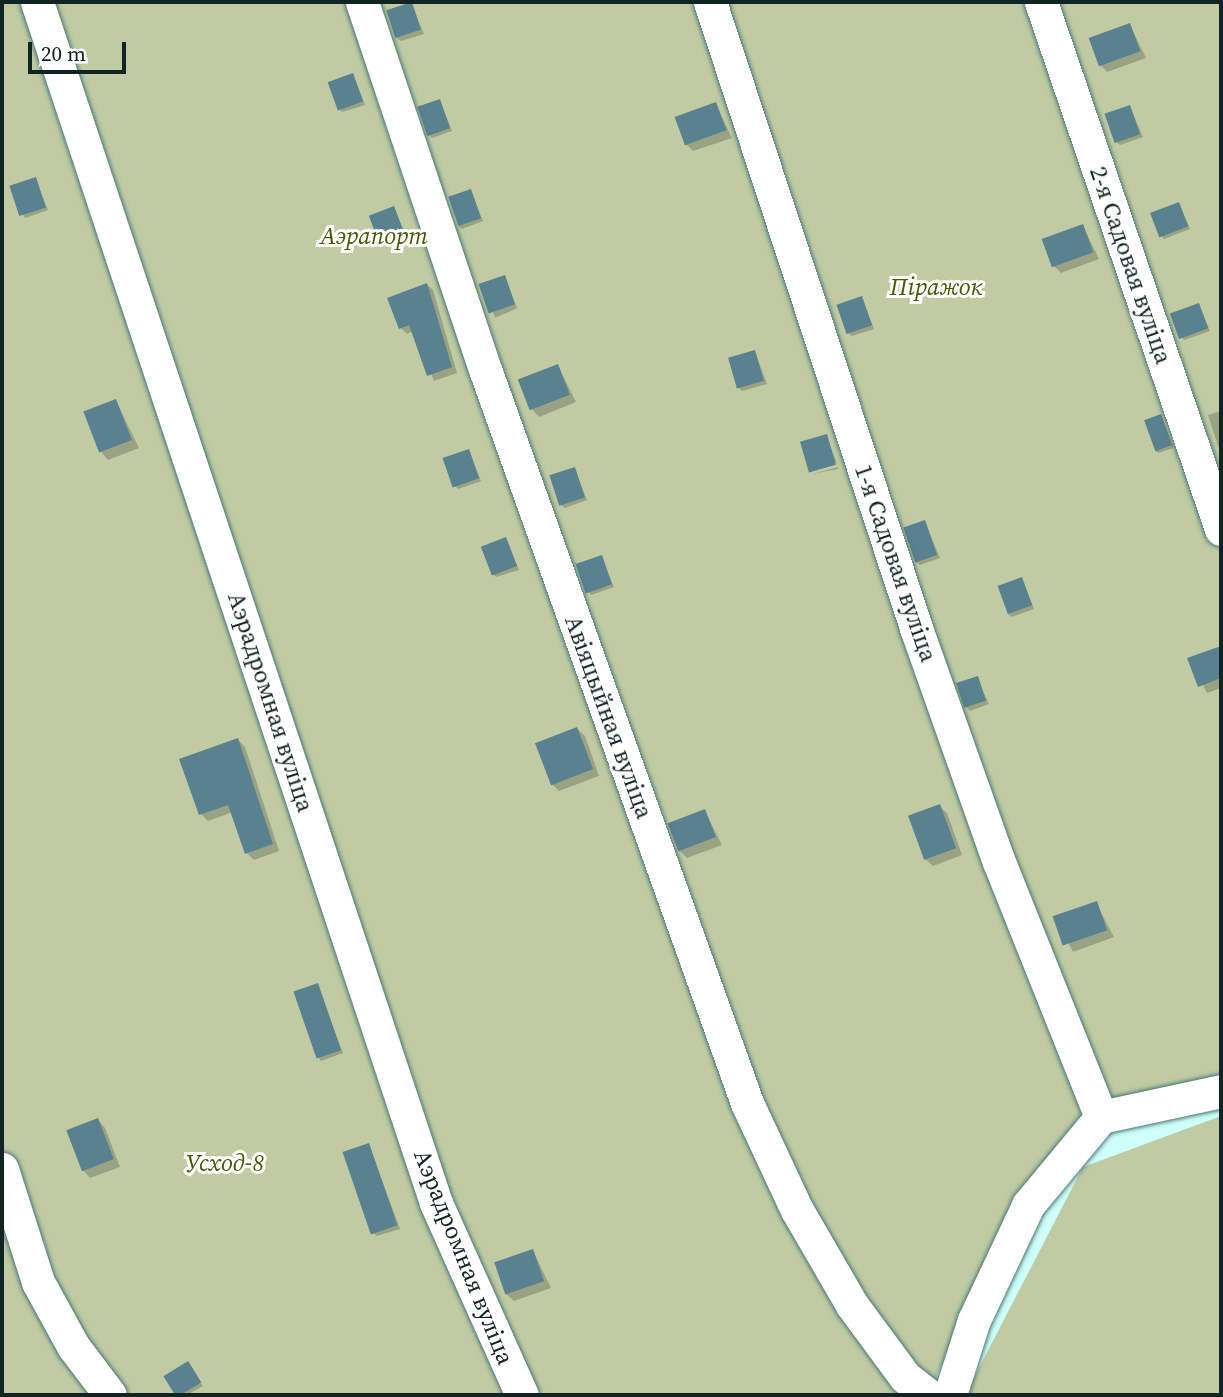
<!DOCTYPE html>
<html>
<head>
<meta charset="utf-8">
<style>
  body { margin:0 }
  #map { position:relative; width:1223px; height:1397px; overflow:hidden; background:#cefffa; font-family:"Source Serif 4",serif }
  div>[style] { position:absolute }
  .green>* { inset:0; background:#c0cba3 }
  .shadow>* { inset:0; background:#0003; transform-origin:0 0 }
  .building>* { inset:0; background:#598190; transform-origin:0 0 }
  .roads { filter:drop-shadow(0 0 2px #4a7773) drop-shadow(0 0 2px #4a7773) }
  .street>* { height:33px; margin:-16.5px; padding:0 16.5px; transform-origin:16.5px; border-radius:16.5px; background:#fff }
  span { translate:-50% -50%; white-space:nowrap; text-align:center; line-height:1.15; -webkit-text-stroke:6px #fff; paint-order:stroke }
  .park-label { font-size:24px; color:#4a5705; font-style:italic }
  .street-label { font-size:24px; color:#112322 }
  .frame { position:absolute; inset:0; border:4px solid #112322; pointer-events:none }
  .scale { position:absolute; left:28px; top:42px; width:98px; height:32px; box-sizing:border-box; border:4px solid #112322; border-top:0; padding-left:9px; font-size:21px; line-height:24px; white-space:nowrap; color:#112322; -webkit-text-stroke:5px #fff; paint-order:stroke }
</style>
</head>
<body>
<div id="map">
  <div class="green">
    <i style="clip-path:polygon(2px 2px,1221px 2px,1221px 1081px,1108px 1103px,1079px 1117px,1018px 1209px,927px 1395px,2px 1395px)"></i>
    <i style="clip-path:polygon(1221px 1116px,1221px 1395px,965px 1395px,1083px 1167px)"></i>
  </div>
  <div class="shadow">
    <i style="clip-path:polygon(411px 3px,424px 34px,401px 41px,397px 38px)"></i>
    <i style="clip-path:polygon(1130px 25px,1146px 58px,1107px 72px,1100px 65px)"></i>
    <i style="clip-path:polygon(352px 75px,365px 105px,342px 112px,339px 109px)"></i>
    <i style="clip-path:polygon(440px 101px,452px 131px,432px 138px,429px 135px)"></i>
    <i style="clip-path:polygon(716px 104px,732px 138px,693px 151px,686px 144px)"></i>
    <i style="clip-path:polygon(1130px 107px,1143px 137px,1120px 145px,1116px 142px)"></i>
    <i style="clip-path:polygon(35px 179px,48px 210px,25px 218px,22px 214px)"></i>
    <i style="clip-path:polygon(471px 191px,483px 221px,462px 229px,459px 226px)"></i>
    <i style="clip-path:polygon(1179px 204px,1190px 229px,1164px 239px,1161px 235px)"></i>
    <i style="clip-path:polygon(394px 208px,407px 239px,384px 246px,380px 243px)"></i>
    <i style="clip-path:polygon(1083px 226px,1099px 259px,1061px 273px,1053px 265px)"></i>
    <i style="left:504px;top:277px;width:34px;height:24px;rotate:67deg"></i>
    <i style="clip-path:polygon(427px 285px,433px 290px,457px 373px,434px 381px,413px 331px,407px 334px,401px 328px)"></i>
    <i style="clip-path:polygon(862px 298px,874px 329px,852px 336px,848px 333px)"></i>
    <i style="clip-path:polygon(1199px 305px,1210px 331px,1184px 340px,1181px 337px)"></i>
    <i style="clip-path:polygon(755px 352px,767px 384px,742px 391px,739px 388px)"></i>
    <i style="clip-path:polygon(558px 366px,576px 402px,539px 417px,532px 409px)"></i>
    <i style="clip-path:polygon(116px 401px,139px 448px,108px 460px,101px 452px,85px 413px)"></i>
    <i style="clip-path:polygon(1221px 411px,1221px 455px,1208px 415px)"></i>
    <i style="clip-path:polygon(1161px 416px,1174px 448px,1158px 453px,1155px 449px)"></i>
    <i style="clip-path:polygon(826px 436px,837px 463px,810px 471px)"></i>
    <i style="clip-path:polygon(469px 451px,481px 481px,458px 489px,455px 486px)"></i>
    <i style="clip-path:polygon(838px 467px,838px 469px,812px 474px)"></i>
    <i style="clip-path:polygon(575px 470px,587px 500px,565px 508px,561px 505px)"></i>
    <i style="clip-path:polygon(925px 522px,940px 558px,920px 565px,916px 562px)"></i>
    <i style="clip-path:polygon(506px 539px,519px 570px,496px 577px,493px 574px)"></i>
    <i style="clip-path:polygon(601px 557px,614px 587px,591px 595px,588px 591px)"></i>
    <i style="clip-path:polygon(1022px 579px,1034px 609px,1012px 617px,1008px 614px)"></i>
    <i style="clip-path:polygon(1221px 648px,1221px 688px,1207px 693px,1190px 659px)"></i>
    <i style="clip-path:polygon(977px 678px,989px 704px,970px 711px,966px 707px)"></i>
    <i style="clip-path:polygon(577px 729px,585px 736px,599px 776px,559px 791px,551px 783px)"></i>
    <i style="clip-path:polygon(238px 740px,245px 747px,279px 851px,254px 860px,247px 853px,233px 812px,208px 821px,201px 814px)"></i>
    <i style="clip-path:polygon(939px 806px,947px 813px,962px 855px,933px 866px,925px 859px)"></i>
    <i style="clip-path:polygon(705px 811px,722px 845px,687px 858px,679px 850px)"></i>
    <i style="clip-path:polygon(1096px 903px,1114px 937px,1073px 952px,1056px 918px)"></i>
    <i style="clip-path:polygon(317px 985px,343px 1053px,321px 1061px,318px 1057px)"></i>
    <i style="clip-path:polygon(98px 1120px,105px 1128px,120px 1167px,90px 1178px,83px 1170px)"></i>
    <i style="clip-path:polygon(369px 1145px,400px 1229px,377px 1236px,373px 1233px)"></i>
    <i style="clip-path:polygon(533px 1251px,551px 1288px,514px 1301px,506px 1294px)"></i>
    <i style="clip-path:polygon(191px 1366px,203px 1386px,187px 1395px,176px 1395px,165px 1377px)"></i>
  </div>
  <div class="building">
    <i style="left:412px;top:2px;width:29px;height:27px;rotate:72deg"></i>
    <i style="left:1130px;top:23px;width:30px;height:44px;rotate:70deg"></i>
    <i style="left:353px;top:73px;width:30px;height:27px;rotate:70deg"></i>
    <i style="left:440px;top:99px;width:31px;height:24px;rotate:71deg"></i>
    <i style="left:716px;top:102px;width:30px;height:44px;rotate:70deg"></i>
    <i style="left:1130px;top:105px;width:31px;height:27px;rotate:71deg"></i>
    <i style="left:36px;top:177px;width:32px;height:28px;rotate:72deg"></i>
    <i style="left:471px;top:189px;width:31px;height:24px;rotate:71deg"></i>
    <i style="left:1179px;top:202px;width:26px;height:31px;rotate:69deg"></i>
    <i style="left:394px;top:206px;width:31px;height:27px;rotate:69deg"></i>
    <i style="left:1083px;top:224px;width:30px;height:44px;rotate:70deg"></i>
    <i style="left:505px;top:275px;width:31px;height:28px;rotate:71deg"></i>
    <i style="clip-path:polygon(427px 283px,452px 367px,427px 376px,409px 325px,399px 329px,387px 298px)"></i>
    <i style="left:862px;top:296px;width:31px;height:27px;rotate:71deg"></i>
    <i style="left:1199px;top:303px;width:27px;height:31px;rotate:70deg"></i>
    <i style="left:755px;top:350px;width:32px;height:28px;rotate:74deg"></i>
    <i style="left:558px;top:364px;width:33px;height:43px;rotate:69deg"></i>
    <i style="left:116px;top:399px;width:44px;height:35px;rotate:69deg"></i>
    <i style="left:1161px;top:414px;width:33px;height:18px;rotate:70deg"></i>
    <i style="left:827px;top:434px;width:32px;height:28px;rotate:74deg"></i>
    <i style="left:469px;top:449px;width:31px;height:28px;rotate:71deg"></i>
    <i style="left:575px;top:467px;width:32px;height:27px;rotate:72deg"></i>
    <i style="left:925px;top:520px;width:37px;height:23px;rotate:71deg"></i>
    <i style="left:506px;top:537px;width:31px;height:27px;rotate:69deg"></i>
    <i style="left:602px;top:555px;width:31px;height:28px;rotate:71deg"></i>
    <i style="left:1022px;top:577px;width:30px;height:26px;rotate:70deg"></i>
    <i style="clip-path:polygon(1221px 646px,1221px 678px,1198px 687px,1187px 658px)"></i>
    <i style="left:978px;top:676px;width:26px;height:23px;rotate:72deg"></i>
    <i style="left:577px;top:727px;width:45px;height:45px;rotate:69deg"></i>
    <i style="clip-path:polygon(238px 738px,273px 844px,245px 854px,228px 805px,199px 815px,179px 759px)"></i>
    <i style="left:940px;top:804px;width:47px;height:34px;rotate:70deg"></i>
    <i style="left:705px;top:809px;width:30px;height:40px;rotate:69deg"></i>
    <i style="left:1097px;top:901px;width:31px;height:47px;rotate:71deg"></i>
    <i style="left:318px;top:983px;width:71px;height:26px;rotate:71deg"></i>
    <i style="left:98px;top:1118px;width:44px;height:34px;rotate:69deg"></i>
    <i style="left:369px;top:1143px;width:87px;height:28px;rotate:71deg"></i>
    <i style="left:533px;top:1249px;width:34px;height:41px;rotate:71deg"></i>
    <i style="left:188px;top:1361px;width:25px;height:29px;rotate:58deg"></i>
  </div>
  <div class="roads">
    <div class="street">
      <i style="left:37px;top:2px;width:1266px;rotate:71.62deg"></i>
      <i style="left:436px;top:1203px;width:210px;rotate:65.9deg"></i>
      <i style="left:362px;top:2px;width:390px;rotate:71.5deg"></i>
      <i style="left:486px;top:372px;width:776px;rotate:70.35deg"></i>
      <i style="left:747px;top:1103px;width:118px;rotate:65deg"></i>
      <i style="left:797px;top:1210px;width:110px;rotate:59.9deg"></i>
      <i style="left:852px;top:1305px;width:89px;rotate:53.6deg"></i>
      <i style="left:905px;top:1377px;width:29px;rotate:38deg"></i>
      <i style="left:710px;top:2px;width:659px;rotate:71.78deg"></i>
      <i style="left:916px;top:628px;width:248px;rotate:70.5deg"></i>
      <i style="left:999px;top:862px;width:275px;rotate:68.2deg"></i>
      <i style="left:1041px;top:2px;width:557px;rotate:71.14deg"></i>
      <i style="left:2px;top:1169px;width:119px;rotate:72.3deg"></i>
      <i style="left:38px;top:1282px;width:73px;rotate:61.3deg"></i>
      <i style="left:73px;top:1346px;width:61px;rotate:52.9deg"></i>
      <i style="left:950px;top:1395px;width:79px;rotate:-72.3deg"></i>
      <i style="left:974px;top:1320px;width:127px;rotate:-64.8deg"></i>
      <i style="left:1028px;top:1205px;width:114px;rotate:-50.3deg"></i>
      <i style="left:1101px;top:1117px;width:123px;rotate:-12.2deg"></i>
    </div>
  </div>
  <div class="park-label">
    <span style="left:374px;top:236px">Аэрапорт</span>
    <span style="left:936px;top:287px">Піражок</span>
    <span style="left:225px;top:1163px">Усход-8</span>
  </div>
  <div class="street-label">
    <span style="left:1131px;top:265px;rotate:71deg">2-я Садовая вуліца</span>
    <span style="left:896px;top:563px;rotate:71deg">1-я Садовая вуліца</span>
    <span style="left:271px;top:702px;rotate:72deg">Аэрадромная вуліца</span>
    <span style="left:609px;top:717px;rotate:70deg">Авіяцыйная вуліца</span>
    <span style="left:464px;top:1257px;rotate:68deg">Аэрадромная вуліца</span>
  </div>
  <div class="frame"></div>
  <div class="scale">20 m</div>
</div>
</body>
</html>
